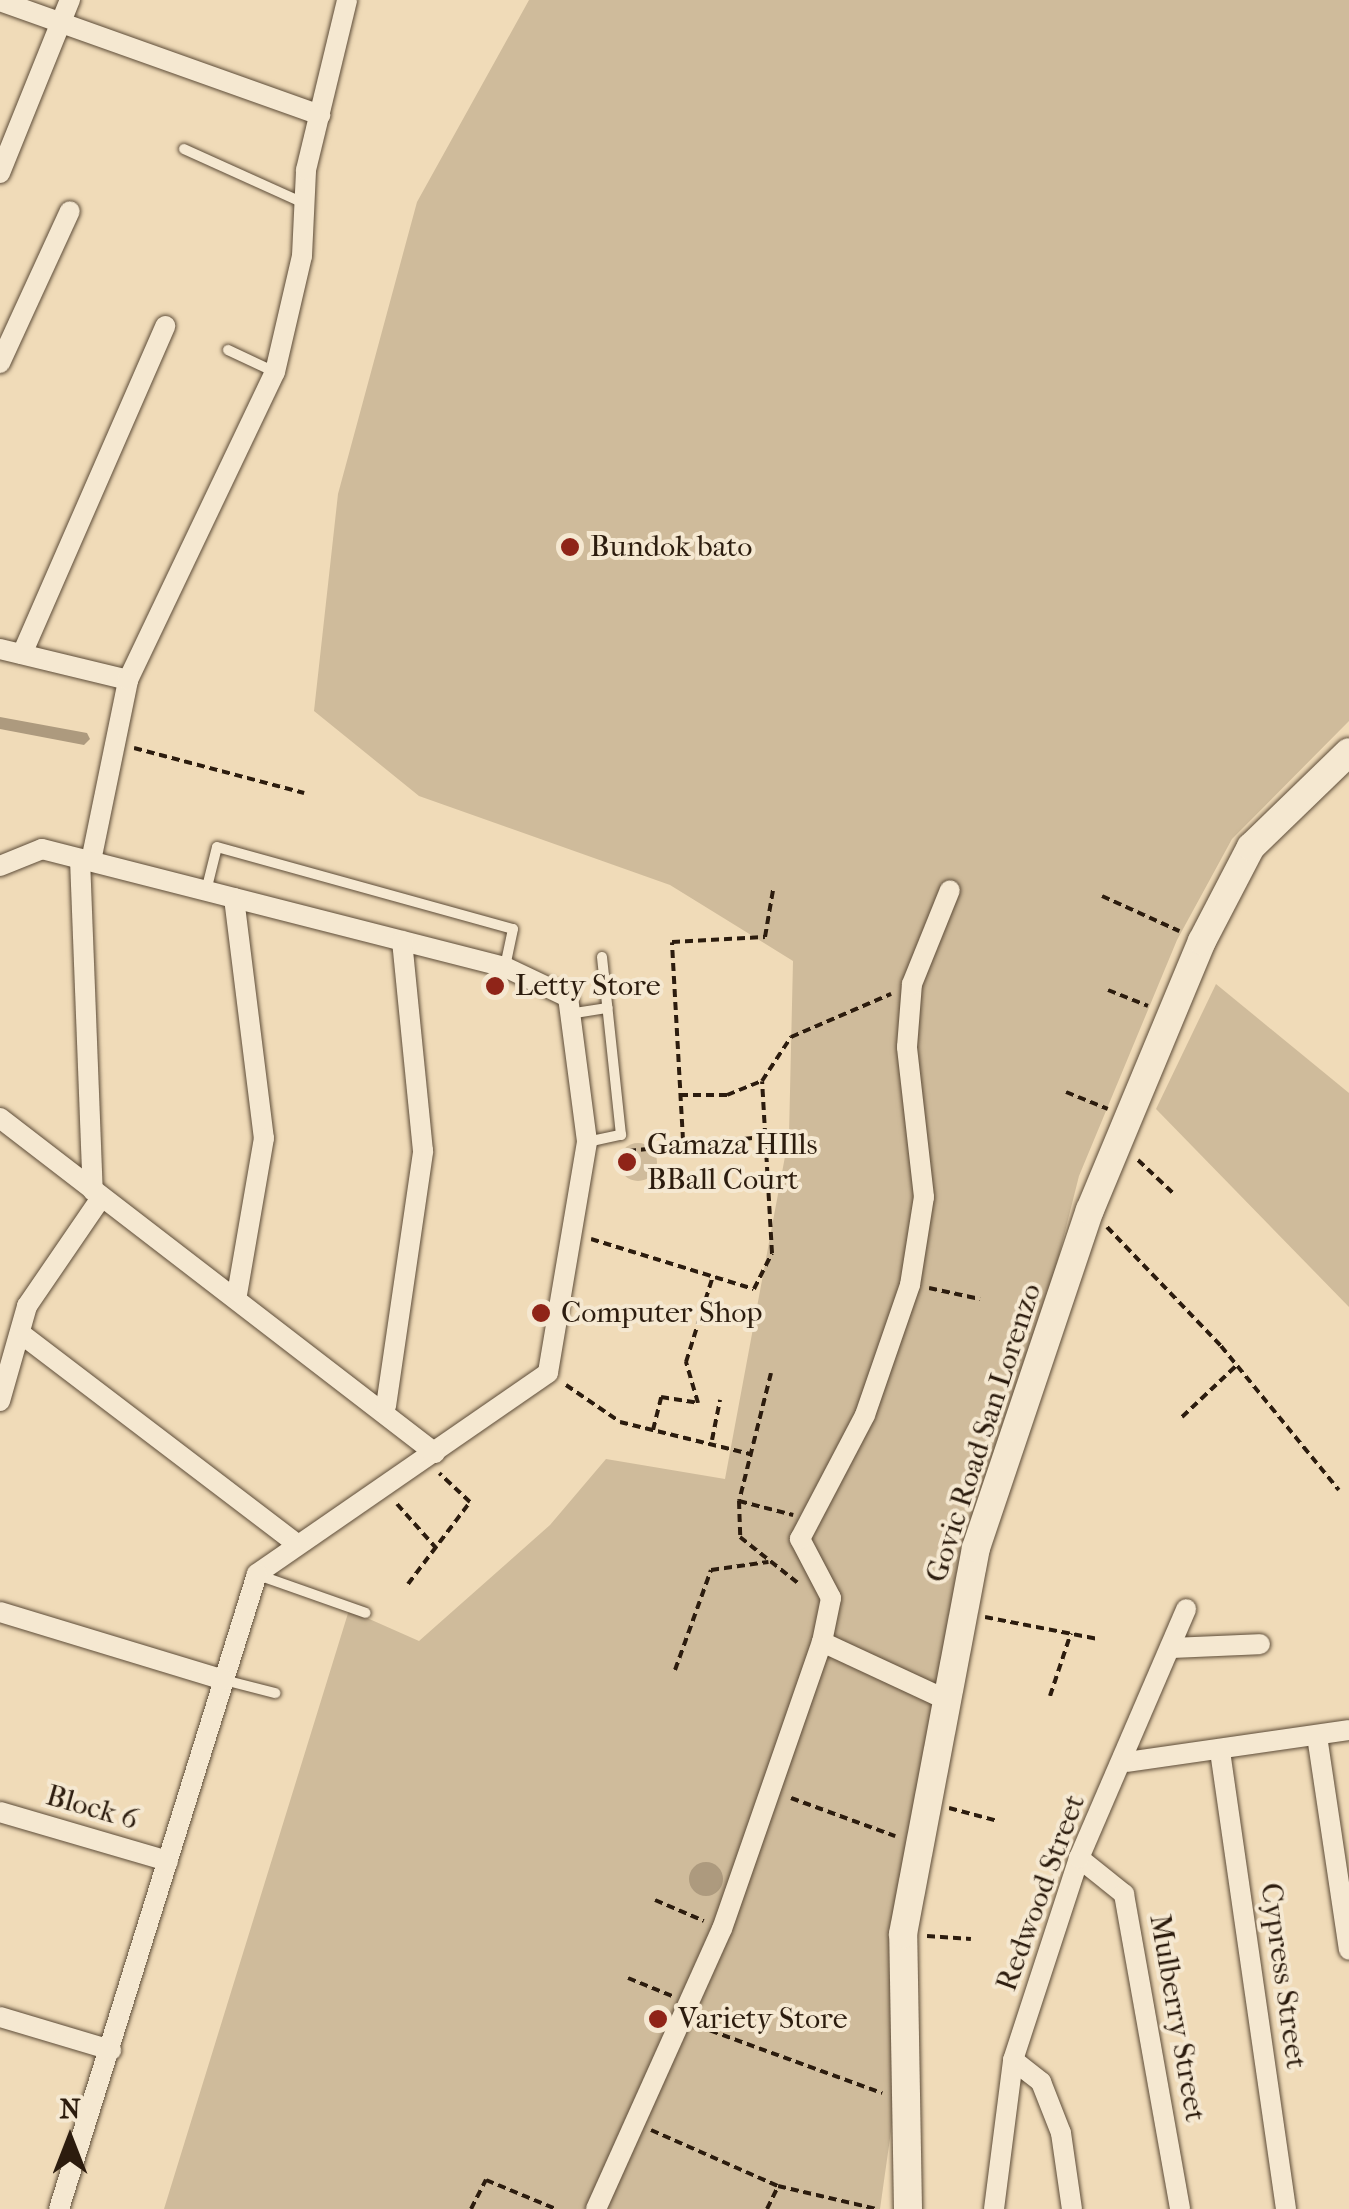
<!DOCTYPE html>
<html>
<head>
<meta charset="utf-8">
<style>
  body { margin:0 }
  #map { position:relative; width:1349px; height:2209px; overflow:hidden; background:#f0dbb8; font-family:"IM FELL French Canon",serif }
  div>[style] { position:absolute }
  .green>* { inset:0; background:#cfbb9b }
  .round { border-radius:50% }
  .water>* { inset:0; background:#ad9a7e }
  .path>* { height:4px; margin-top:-2px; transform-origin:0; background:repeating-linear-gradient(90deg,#2c1c0e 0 8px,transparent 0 13px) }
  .roads { filter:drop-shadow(0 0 2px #5d4c38) drop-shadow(0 0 2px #5d4c38) }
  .lane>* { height:10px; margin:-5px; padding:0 5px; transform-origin:5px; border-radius:5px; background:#f5e8d1 }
  .street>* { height:20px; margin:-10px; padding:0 10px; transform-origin:10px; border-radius:10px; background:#f5e8d1 }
  .secondary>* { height:28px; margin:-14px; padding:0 14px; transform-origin:14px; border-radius:14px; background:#f5e8d1 }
  .dots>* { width:28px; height:28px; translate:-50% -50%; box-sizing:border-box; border:5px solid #f5e8d1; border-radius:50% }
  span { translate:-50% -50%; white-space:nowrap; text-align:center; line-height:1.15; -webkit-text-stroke:8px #f5e8d1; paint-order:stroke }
  .poi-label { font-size:30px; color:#2c1c0e }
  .left { translate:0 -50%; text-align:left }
  .street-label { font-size:30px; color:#2c1c0e }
  .north { position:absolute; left:20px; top:2089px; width:100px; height:100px; -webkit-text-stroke:8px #f5e8d1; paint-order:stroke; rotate:0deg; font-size:28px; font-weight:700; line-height:40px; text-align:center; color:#2c1c0e }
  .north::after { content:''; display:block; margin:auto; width:35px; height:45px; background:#2c1c0e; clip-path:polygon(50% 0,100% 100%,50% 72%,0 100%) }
</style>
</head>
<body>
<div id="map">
  <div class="green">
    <i style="clip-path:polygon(529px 0,1349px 0,1349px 721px,1232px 839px,1177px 940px,1079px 1176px,889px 1929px,893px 2117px,880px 2209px,164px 2209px,349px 1610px,419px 1641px,550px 1525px,606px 1459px,725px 1479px,789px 1135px,793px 961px,670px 885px,419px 796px,314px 711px,338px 494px,417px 202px)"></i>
    <i style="clip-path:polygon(1216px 984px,1349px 1093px,1349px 1307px,1156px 1109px)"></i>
    <i class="round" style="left:619px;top:1143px;width:38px;height:38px"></i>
  </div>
  <div class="water">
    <i style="clip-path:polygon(0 717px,87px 733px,90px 739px,84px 745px,0 729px)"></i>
    <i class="round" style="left:689px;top:1862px;width:34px;height:34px"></i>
  </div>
  <div class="path">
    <i style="left:134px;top:748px;width:176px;rotate:14.8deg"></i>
    <i style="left:1102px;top:896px;width:85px;rotate:24.4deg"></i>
    <i style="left:1108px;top:990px;width:43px;rotate:21.8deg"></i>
    <i style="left:1066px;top:1092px;width:45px;rotate:22deg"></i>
    <i style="left:680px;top:1095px;width:47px"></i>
    <i style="left:727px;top:1095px;width:38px;rotate:-22deg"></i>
    <i style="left:683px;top:1140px;width:198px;rotate:-93.2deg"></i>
    <i style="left:672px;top:942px;width:93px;rotate:-3.1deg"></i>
    <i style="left:765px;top:937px;width:48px;rotate:-80.3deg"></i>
    <i style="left:628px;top:1151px;width:135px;rotate:-6deg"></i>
    <i style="left:1138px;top:1160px;width:51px;rotate:43.4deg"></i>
    <i style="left:1107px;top:1227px;width:165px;rotate:46.2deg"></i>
    <i style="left:1221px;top:1346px;width:186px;rotate:50.7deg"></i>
    <i style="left:591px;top:1239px;width:170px;rotate:17.1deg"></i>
    <i style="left:754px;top:1289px;width:40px;rotate:-63.4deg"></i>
    <i style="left:772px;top:1253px;width:172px;rotate:-93.3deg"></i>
    <i style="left:762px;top:1081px;width:53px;rotate:-56.6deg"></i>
    <i style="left:791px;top:1037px;width:109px;rotate:-23.3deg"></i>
    <i style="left:929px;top:1288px;width:52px;rotate:12.2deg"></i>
    <i style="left:771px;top:1373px;width:132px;rotate:104deg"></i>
    <i style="left:739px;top:1501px;width:36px;rotate:88deg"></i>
    <i style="left:740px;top:1537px;width:75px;rotate:38.5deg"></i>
    <i style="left:566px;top:1385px;width:65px;rotate:34.4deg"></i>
    <i style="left:620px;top:1422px;width:134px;rotate:13.8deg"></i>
    <i style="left:1182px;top:1417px;width:76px;rotate:-43.4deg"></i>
    <i style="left:653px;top:1430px;width:34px;rotate:-76deg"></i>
    <i style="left:661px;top:1397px;width:37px;rotate:9deg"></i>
    <i style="left:698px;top:1403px;width:43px;rotate:-106.3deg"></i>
    <i style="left:686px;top:1362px;width:90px;rotate:-72.6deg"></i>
    <i style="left:712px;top:1440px;width:41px;rotate:-78.7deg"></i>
    <i style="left:739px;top:1501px;width:56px;rotate:14.5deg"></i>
    <i style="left:397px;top:1504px;width:60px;rotate:48.4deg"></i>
    <i style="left:943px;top:1537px;width:10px;rotate:17deg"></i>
    <i style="left:408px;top:1584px;width:103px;rotate:-52.9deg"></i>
    <i style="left:470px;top:1502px;width:42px;rotate:-136.9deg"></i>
    <i style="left:985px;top:1617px;width:115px;rotate:11deg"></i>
    <i style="left:675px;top:1670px;width:106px;rotate:-70.2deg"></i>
    <i style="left:711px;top:1570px;width:58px;rotate:-8deg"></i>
    <i style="left:1050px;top:1696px;width:66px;rotate:-71.6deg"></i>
    <i style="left:791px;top:1798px;width:111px;rotate:20.1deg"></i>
    <i style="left:949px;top:1808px;width:51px;rotate:14.9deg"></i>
    <i style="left:655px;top:1900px;width:53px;rotate:23.2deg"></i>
    <i style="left:927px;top:1936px;width:44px;rotate:3.9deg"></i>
    <i style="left:628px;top:1978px;width:48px;rotate:22.2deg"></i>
    <i style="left:698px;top:2026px;width:196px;rotate:20deg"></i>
    <i style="left:651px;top:2130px;width:139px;rotate:23.8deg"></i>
    <i style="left:778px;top:2186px;width:102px;rotate:13.1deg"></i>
    <i style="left:471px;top:2209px;width:33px;rotate:-63deg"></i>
    <i style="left:486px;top:2180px;width:76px;rotate:22.5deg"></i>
    <i style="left:767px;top:2209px;width:25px;rotate:-64deg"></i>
  </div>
  <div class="roads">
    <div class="lane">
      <i style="left:184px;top:149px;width:134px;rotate:24.3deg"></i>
      <i style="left:228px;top:350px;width:52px;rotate:25.1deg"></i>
      <i style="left:206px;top:891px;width:45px;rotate:-76deg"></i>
      <i style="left:217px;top:847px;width:307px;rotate:15.5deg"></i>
      <i style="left:513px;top:929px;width:39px;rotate:102deg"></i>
      <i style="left:575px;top:1013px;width:33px;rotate:-9deg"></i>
      <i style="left:587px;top:1142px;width:35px;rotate:-12deg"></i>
      <i style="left:621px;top:1135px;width:179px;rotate:-96.1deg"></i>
      <i style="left:258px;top:1575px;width:114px;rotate:19.4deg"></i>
      <i style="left:224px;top:1680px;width:53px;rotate:14.3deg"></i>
    </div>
    <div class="street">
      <i style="left:0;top:1px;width:340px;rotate:19.6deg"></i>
      <i style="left:0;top:173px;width:187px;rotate:-68deg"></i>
      <i style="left:0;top:363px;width:167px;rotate:-65.3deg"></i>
      <i style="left:0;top:649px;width:132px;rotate:13.6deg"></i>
      <i style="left:22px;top:654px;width:358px;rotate:-66.4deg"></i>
      <i style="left:80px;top:859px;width:332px;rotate:87.8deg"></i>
      <i style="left:91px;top:861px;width:185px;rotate:-78.4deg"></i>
      <i style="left:128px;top:680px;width:341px;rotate:-64.5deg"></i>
      <i style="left:275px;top:372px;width:119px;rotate:-76.9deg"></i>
      <i style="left:302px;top:256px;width:86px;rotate:-87.3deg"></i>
      <i style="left:306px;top:170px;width:175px;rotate:-76.4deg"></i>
      <i style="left:0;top:866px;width:45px;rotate:-22deg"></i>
      <i style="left:42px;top:849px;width:478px;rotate:14.3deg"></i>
      <i style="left:505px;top:967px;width:70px;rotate:25.5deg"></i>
      <i style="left:568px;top:997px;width:146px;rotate:82.5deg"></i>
      <i style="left:587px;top:1142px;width:234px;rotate:99.6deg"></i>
      <i style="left:548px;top:1373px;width:354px;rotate:145.4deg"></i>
      <i style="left:257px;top:1574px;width:665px;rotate:107.32deg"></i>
      <i style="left:234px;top:898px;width:242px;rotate:82.9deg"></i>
      <i style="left:264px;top:1138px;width:158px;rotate:99.8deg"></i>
      <i style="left:0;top:1118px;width:549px;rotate:37.6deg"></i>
      <i style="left:20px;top:1333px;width:343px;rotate:37.3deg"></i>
      <i style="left:0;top:1401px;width:99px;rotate:-74.1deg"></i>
      <i style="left:27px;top:1306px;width:131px;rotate:-55.6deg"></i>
      <i style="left:386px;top:1406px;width:258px;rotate:-81.7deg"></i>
      <i style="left:423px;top:1151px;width:211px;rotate:-95.7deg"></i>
      <i style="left:0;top:1612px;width:234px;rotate:16.9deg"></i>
      <i style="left:822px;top:1642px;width:138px;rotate:24.9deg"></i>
      <i style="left:1170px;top:1648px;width:90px;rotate:-2.5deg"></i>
      <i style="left:1317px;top:1736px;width:216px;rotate:81.5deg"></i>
      <i style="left:1220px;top:1751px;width:463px;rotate:81.8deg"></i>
      <i style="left:1127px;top:1762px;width:224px;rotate:-8.2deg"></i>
      <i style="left:0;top:1812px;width:175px;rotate:16.3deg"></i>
      <i style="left:1079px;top:1858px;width:58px;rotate:38.7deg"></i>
      <i style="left:1124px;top:1894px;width:320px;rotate:79.9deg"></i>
      <i style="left:0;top:2017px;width:116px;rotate:16.6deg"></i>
      <i style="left:1013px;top:2060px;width:36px;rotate:38deg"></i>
      <i style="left:1041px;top:2082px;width:55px;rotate:68.6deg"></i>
      <i style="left:1061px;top:2133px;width:77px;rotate:81.8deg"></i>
      <i style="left:596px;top:2209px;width:307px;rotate:-65.8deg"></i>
      <i style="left:722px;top:1929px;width:304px;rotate:-70.8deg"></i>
      <i style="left:822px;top:1642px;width:45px;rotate:-78.4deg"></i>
      <i style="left:831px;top:1598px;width:67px;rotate:-117.7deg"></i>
      <i style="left:800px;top:1539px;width:140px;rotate:-62.3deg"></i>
      <i style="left:865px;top:1415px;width:138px;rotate:-70.9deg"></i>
      <i style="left:910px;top:1285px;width:89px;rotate:-81deg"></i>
      <i style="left:924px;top:1197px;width:151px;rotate:-96.5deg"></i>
      <i style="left:907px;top:1047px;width:63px;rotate:-85.5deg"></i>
      <i style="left:912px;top:984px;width:101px;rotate:-68deg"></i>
      <i style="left:994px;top:2209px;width:150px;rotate:-82.7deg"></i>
      <i style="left:1013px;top:2060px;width:213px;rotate:-71.9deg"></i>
      <i style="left:1079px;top:1858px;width:271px;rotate:-66.7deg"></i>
    </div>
    <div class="secondary">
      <i style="left:908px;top:2209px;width:275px;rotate:-91deg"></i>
      <i style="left:903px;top:1934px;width:393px;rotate:-79.3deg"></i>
      <i style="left:976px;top:1548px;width:357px;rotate:-71.4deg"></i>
      <i style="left:1090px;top:1210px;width:291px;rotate:-67.4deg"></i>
      <i style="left:1202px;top:941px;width:106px;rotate:-62.5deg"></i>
      <i style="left:1251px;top:847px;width:136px;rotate:-44.1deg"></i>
    </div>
  </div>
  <div class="dots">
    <i style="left:570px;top:547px;background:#8f2418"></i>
    <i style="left:495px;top:986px;background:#8f2418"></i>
    <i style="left:627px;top:1162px;background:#8f2418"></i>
    <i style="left:541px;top:1313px;background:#8f2418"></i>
    <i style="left:658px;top:2019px;background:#8f2418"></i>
  </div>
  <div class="poi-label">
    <span class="left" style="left:590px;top:547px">Bundok bato</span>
    <span class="left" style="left:515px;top:986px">Letty Store</span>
    <span class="left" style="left:647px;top:1162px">Gamaza HIlls<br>BBall Court</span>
    <span class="left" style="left:561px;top:1313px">Computer Shop</span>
    <span class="left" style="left:678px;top:2019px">Variety Store</span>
  </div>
  <div class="street-label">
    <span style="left:984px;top:1433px;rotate:-72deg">Govic Road San Lorenzo</span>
    <span style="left:92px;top:1808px;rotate:16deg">Block 6</span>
    <span style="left:1041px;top:1893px;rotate:-70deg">Redwood Street</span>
    <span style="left:1283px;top:1976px;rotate:82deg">Cypress Street</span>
    <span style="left:1177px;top:2018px;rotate:80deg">Mulberry Street</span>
  </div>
  <div class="north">N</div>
</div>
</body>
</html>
